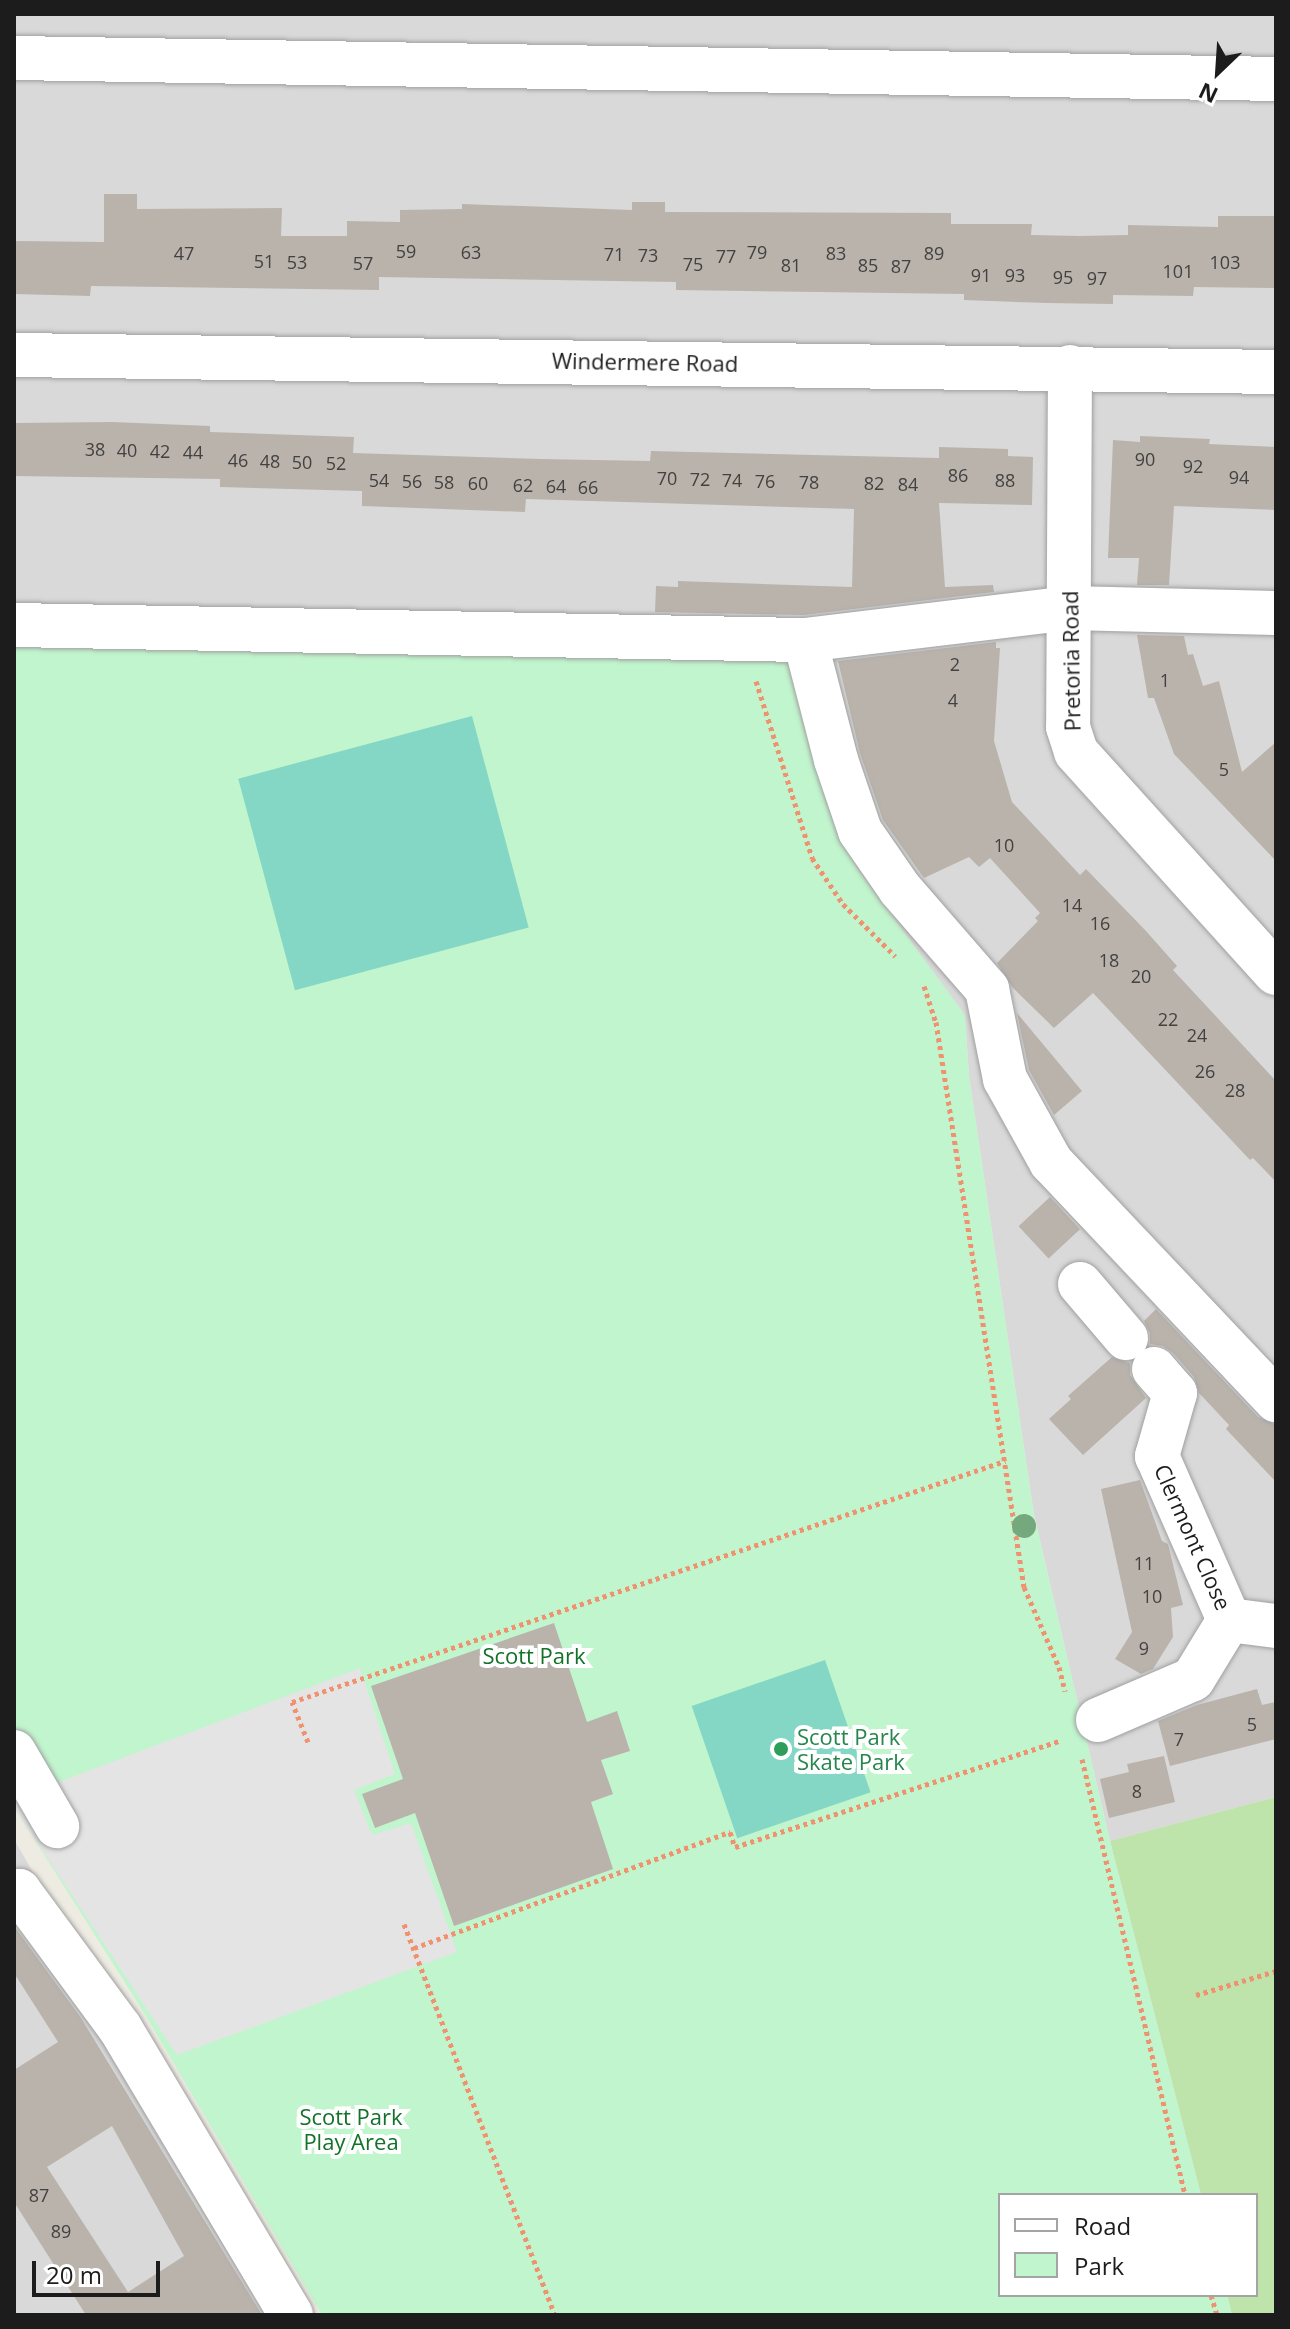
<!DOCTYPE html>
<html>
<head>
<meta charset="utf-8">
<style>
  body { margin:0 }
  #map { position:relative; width:1290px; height:2329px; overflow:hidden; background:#edebe2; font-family:"Open Sans",sans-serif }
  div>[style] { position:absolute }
  .residential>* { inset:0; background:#dad9d9 }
  .grass>* { inset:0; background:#bee4ab }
  .park>* { inset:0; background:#c1f5cd }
  .pitch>* { inset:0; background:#84d7c4; transform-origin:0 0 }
  .parking>* { inset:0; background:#e4e4e4 }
  .building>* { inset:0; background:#b9b3ac; transform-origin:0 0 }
  .path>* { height:5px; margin-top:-2.5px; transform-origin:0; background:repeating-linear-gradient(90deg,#f09170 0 4px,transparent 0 8px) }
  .roads { filter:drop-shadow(0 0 2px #a0a0a0) drop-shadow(0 0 2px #a0a0a0) }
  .minor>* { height:44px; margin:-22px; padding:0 22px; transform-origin:22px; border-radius:22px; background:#fff }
  .trees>* { width:24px; height:24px; margin:-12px; border-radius:50%; background:#75a87c }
  .dots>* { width:22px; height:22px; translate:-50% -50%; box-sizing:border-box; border:4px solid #fff; border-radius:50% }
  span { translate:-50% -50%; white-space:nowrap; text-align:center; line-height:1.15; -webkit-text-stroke:8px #fff; paint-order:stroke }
  .number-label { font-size:18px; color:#434240 }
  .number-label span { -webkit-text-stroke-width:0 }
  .street-label { font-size:22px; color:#1c1c1c }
  .park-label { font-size:22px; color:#127229 }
  .leisure-label { font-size:22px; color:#27864d }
  .left { translate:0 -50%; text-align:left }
  .frame { position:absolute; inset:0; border:16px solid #1c1c1c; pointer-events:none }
  .legend { position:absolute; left:998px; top:2193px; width:260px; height:104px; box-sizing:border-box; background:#fff; border:2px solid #a4a4a4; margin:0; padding:10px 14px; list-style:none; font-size:24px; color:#1c1c1c }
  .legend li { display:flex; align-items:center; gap:16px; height:40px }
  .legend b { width:40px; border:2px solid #a4a4a4 }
  .north { position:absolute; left:1178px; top:32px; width:80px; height:80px; -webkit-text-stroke:6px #fff; paint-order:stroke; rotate:205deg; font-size:22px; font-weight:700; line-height:32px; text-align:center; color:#1c1c1c }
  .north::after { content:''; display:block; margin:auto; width:28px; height:36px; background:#1c1c1c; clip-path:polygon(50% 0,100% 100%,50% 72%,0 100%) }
  .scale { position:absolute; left:32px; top:2261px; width:128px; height:36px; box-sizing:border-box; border:4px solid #1c1c1c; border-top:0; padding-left:10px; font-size:24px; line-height:28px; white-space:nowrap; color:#1c1c1c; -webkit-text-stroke:6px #fff; paint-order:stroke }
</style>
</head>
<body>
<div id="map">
  <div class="residential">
    <i style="clip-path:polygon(14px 14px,1276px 14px,1276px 1797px,1110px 1841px,1034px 1515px,969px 1076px,965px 1016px,856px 867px,788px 652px,14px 617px)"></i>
    <i style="clip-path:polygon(14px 1839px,283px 2315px,14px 2315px)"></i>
  </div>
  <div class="grass">
    <i style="clip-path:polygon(1276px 1797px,1276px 2315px,1232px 2315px,1227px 2295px,1256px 2295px,1256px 2195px,1201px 2195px,1110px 1841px)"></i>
  </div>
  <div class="park">
    <i style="clip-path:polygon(14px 640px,788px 652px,856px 867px,965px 1015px,969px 1076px,1034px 1515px,1110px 1841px,1201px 2195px,1000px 2195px,1000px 2295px,1227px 2295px,1232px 2315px,322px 2315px,146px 2016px,14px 1807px)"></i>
  </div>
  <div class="pitch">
    <i style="left:472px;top:716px;width:219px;height:242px;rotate:75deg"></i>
    <i style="left:825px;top:1660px;width:140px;height:141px;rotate:71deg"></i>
  </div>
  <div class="parking">
    <i style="clip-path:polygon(360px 1668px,395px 1774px,354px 1790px,372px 1835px,411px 1823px,457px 1952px,177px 2055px,14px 1807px,14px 1799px)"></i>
  </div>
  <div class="building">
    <i style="clip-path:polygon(104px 194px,137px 194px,137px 209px,282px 208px,281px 236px,347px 236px,347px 221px,400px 222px,400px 210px,462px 209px,462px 204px,632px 210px,632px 202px,665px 202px,665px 212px,951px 213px,951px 224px,1032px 224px,1031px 235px,1080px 236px,1128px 235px,1128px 225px,1218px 227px,1218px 216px,1275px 216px,1274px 288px,1194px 287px,1193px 296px,1113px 295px,1113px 304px,1047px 303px,964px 300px,964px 294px,676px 290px,676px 282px,379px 277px,379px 290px,91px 286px,90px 296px,14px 294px,14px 241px,104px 242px)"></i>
    <i style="clip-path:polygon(112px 422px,210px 426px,210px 432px,354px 437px,353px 453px,541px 459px,650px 461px,651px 451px,939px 458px,939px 447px,1008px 449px,1008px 456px,1033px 457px,1032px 505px,939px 503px,945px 587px,993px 585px,994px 592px,804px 615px,655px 612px,656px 586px,678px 587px,678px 581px,852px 587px,854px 509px,526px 499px,525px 512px,362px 506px,362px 491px,220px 487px,220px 479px,14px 476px,14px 423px)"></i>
    <i style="clip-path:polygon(1140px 436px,1210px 439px,1209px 444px,1276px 447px,1276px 510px,1174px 506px,1169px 585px,1137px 585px,1139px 558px,1108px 558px,1113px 440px,1140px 442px)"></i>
    <i style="clip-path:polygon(1137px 635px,1184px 636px,1188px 655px,1193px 654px,1203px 686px,1219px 681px,1242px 772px,1276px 742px,1276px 861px,1174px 754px,1154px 698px,1148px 698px)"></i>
    <i style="clip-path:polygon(996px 642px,996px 648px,1000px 648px,994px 741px,1012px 802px,1080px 875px,1086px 869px,1146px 931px,1177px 966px,1173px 970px,1276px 1081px,1276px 1182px,1253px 1158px,1250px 1160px,1093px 993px,1054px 1028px,1012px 987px,997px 963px,1038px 921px,1035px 918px,1040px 913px,990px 858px,979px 867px,969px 857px,924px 878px,883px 820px,860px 753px,838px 661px)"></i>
    <i style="clip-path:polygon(1017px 1013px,1082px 1091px,1054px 1115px,1029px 1070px)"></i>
    <i style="left:1050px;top:1197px;width:44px;height:43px;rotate:47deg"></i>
    <i style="clip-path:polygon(1156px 1309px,1258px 1417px,1276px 1425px,1276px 1482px,1226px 1429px,1229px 1425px,1199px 1393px,1194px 1377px,1173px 1353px,1163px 1346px,1150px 1344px,1150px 1333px,1144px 1321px)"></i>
    <i style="clip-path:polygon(1112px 1357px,1130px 1363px,1130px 1375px,1146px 1398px,1083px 1455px,1049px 1419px,1071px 1399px,1068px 1396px)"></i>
    <i style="clip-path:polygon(1140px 1480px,1162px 1541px,1168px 1544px,1183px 1605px,1171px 1608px,1173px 1637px,1153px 1669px,1141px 1674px,1115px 1659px,1132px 1632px,1101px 1489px)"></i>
    <i style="clip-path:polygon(554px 1623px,587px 1722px,617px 1711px,630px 1751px,601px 1760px,613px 1794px,591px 1802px,613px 1869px,454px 1926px,415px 1813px,375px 1828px,362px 1794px,403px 1779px,371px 1686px)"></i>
    <i style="clip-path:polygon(1257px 1689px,1262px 1705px,1276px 1702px,1276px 1739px,1170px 1766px,1158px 1721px,1197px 1705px)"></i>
    <i style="clip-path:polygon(1164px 1756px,1175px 1802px,1109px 1818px,1100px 1779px,1129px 1772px,1127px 1764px)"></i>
    <i style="clip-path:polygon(evenodd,14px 1926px,81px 2018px,262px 2315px,86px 2315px,14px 2202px,14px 2070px,58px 2042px,14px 1973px,14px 1926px,112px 2126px,184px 2256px,128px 2292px,47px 2167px,112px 2126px)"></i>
  </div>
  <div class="path">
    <i style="left:756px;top:681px;width:186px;rotate:72.4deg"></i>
    <i style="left:812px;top:858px;width:55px;rotate:56deg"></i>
    <i style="left:843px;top:904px;width:74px;rotate:45deg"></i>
    <i style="left:924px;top:986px;width:38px;rotate:72deg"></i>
    <i style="left:936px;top:1022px;width:572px;rotate:81.15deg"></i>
    <i style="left:1024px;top:1587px;width:87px;rotate:66.4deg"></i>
    <i style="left:1059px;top:1667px;width:25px;rotate:76deg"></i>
    <i style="left:308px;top:1742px;width:43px;rotate:-111.8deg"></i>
    <i style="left:292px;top:1702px;width:753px;rotate:-18.68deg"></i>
    <i style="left:1082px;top:1759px;width:448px;rotate:76.7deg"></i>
    <i style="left:404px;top:1924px;width:419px;rotate:68.9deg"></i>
    <i style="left:414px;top:1948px;width:337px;rotate:-20.2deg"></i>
    <i style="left:730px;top:1832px;width:16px;rotate:72deg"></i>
    <i style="left:735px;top:1847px;width:342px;rotate:-18.1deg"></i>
    <i style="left:1196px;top:1995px;width:84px;rotate:-16.7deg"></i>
    <i style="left:1211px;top:2295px;width:21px;rotate:73deg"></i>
  </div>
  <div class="roads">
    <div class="minor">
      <i style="left:14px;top:58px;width:1262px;rotate:0.95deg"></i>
      <i style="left:14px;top:355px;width:1262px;rotate:0.77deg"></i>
      <i style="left:1070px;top:367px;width:360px;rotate:90.3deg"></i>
      <i style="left:1068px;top:727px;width:26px;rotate:72deg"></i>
      <i style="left:1076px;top:752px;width:298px;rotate:47.9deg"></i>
      <i style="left:14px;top:625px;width:791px;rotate:1.09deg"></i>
      <i style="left:805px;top:640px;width:266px;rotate:-6.9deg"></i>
      <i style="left:1069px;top:608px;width:207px;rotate:1.4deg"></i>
      <i style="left:805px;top:640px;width:124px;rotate:75.5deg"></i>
      <i style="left:836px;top:760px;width:75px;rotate:71.3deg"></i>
      <i style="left:860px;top:831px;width:70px;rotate:55.4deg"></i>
      <i style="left:900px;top:889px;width:133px;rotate:49deg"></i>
      <i style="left:987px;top:989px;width:92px;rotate:78.7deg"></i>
      <i style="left:1005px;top:1079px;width:95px;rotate:61deg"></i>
      <i style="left:1051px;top:1162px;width:328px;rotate:46.6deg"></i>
      <i style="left:1080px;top:1284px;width:71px;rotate:49.6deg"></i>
      <i style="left:1154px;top:1369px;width:32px;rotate:49deg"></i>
      <i style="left:1175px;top:1393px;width:66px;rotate:105.9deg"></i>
      <i style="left:1157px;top:1456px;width:179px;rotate:66.3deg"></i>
      <i style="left:1229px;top:1620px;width:47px;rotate:7.3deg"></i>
      <i style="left:1098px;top:1720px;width:103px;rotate:-23.3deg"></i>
      <i style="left:1193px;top:1679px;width:69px;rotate:-58.6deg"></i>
      <i style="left:14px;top:1752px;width:86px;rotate:59.8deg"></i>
      <i style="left:14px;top:1894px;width:6px;rotate:-31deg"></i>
      <i style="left:19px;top:1891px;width:170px;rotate:53.6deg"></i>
      <i style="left:120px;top:2028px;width:334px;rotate:59.2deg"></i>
    </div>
  </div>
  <div class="trees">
    <i style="left:1024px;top:1526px"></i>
  </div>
  <div class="dots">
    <i style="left:781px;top:1749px;background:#2e9e5b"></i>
  </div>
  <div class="number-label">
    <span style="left:406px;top:251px">59</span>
    <span style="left:471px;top:252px">63</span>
    <span style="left:757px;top:252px">79</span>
    <span style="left:184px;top:253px">47</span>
    <span style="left:836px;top:253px">83</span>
    <span style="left:934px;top:253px">89</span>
    <span style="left:614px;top:254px">71</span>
    <span style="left:648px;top:255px">73</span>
    <span style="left:726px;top:256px">77</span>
    <span style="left:264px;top:261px">51</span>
    <span style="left:297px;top:262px">53</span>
    <span style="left:1225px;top:262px">103</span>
    <span style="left:363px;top:263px">57</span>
    <span style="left:693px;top:264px">75</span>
    <span style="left:791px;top:265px">81</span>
    <span style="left:868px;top:265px">85</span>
    <span style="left:901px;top:266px">87</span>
    <span style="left:1178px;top:271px">101</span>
    <span style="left:981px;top:275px">91</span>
    <span style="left:1015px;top:275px">93</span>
    <span style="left:1063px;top:277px">95</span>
    <span style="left:1097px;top:278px">97</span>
    <span style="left:95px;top:449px">38</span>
    <span style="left:127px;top:450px">40</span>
    <span style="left:160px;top:451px">42</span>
    <span style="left:193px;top:452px">44</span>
    <span style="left:1145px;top:459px">90</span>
    <span style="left:238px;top:460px">46</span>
    <span style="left:270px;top:461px">48</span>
    <span style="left:302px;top:462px">50</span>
    <span style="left:336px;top:463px">52</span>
    <span style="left:1193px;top:466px">92</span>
    <span style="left:958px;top:475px">86</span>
    <span style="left:1239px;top:477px">94</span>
    <span style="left:667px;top:478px">70</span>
    <span style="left:700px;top:479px">72</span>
    <span style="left:379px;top:480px">54</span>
    <span style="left:732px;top:480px">74</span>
    <span style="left:1005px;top:480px">88</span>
    <span style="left:412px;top:481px">56</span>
    <span style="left:765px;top:481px">76</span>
    <span style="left:444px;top:482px">58</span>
    <span style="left:809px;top:482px">78</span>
    <span style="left:478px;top:483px">60</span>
    <span style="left:874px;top:483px">82</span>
    <span style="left:908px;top:484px">84</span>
    <span style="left:523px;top:485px">62</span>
    <span style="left:556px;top:486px">64</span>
    <span style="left:588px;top:487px">66</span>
    <span style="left:955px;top:664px">2</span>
    <span style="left:1165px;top:680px">1</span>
    <span style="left:953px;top:700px">4</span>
    <span style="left:1224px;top:769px">5</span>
    <span style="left:1004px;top:845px">10</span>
    <span style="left:1072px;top:905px">14</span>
    <span style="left:1100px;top:923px">16</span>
    <span style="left:1109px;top:960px">18</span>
    <span style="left:1141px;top:976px">20</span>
    <span style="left:1168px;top:1019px">22</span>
    <span style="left:1197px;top:1035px">24</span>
    <span style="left:1205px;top:1071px">26</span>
    <span style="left:1235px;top:1090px">28</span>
    <span style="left:1144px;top:1563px">11</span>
    <span style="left:1152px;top:1596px">10</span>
    <span style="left:1144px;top:1648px">9</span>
    <span style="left:1252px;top:1724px">5</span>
    <span style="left:1179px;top:1739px">7</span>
    <span style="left:1137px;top:1791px">8</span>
    <span style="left:39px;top:2195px">87</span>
    <span style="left:61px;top:2231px">89</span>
  </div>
  <div class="street-label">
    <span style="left:645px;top:362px;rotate:1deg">Windermere Road</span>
    <span style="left:1071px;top:661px;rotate:-91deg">Pretoria Road</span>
    <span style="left:1193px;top:1537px;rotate:66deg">Clermont Close</span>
  </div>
  <div class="park-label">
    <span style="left:534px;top:1656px">Scott Park</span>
    <span style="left:351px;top:2129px">Scott Park<br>Play Area</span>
  </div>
  <div class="leisure-label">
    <span class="left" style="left:797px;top:1749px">Scott Park<br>Skate Park</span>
  </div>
  <div class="frame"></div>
  <ul class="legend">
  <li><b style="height:10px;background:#fff"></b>Road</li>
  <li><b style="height:22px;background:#c1f5cd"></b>Park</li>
  </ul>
  <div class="north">N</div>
  <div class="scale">20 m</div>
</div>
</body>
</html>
